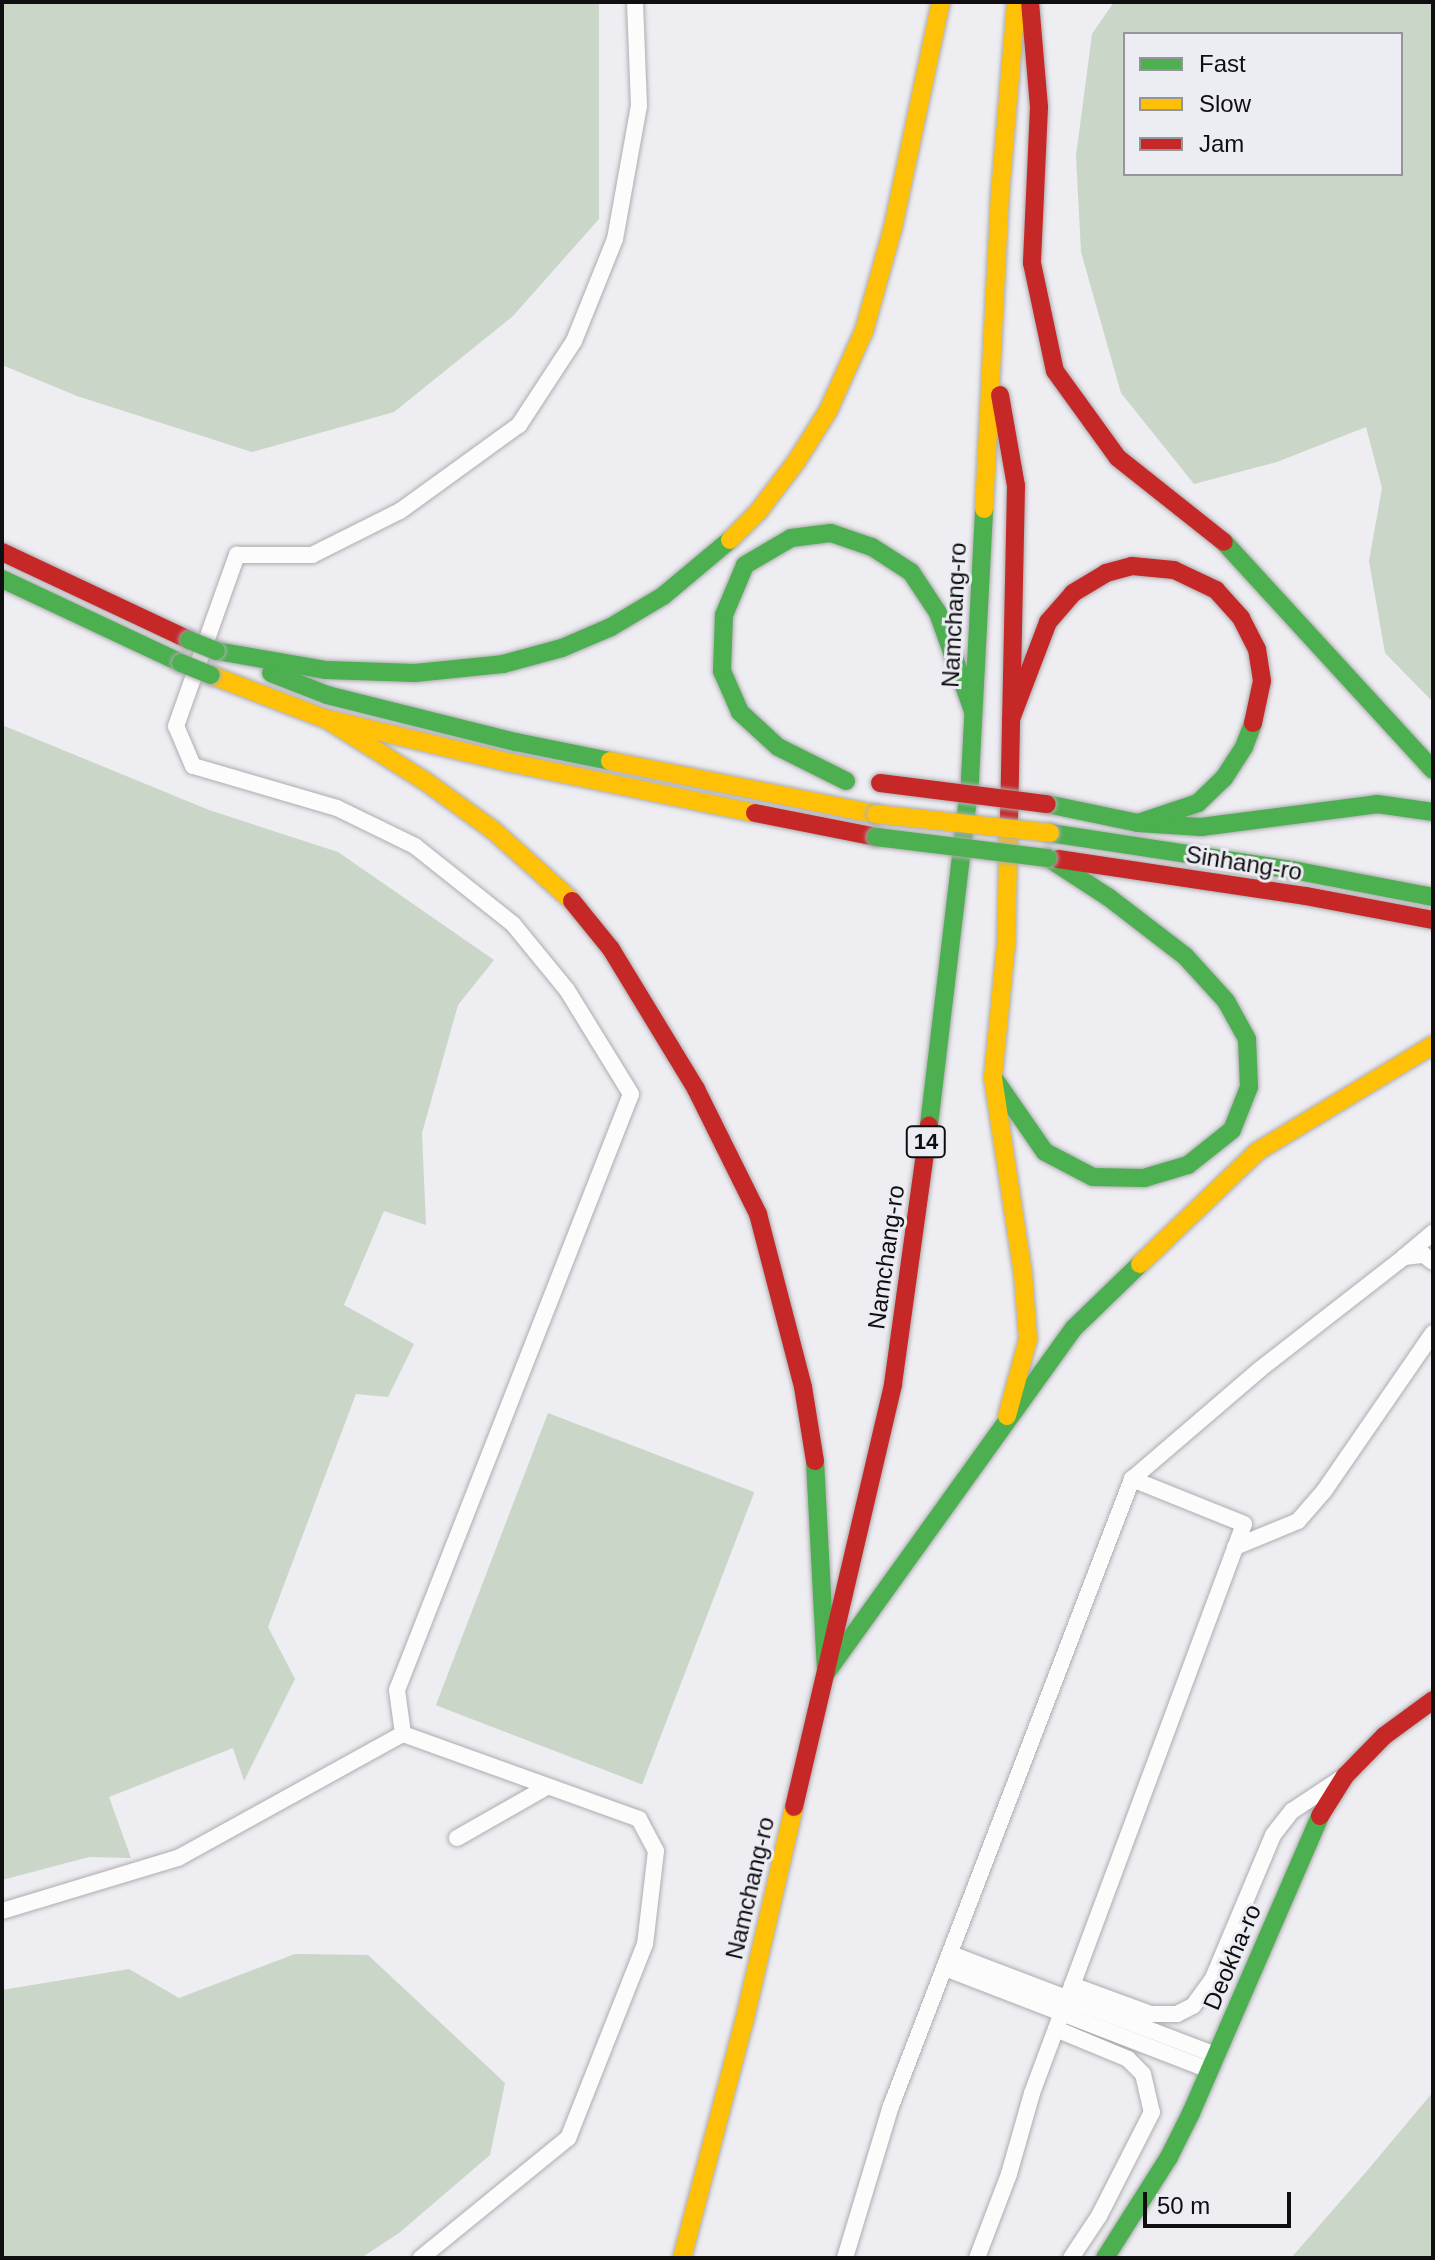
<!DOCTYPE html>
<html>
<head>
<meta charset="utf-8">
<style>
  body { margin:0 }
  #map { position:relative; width:1435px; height:2260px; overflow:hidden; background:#ededf2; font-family:Arial,sans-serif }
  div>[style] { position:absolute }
  .green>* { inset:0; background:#c9d6c8; transform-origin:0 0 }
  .roads { filter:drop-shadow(0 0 2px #adadb0) drop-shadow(0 0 2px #adadb0) }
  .street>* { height:16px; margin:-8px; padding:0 8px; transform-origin:8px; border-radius:8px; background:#fcfcfd }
  .fast>* { height:18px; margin:-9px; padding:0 9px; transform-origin:9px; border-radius:9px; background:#4caf50 }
  .slow>* { height:18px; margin:-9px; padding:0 9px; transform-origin:9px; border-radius:9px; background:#ffc107 }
  .jam>* { height:18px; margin:-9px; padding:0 9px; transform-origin:9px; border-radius:9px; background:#c62828 }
  .bridges { filter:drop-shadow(0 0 2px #adadb0) drop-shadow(0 0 2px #adadb0) }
  .fast-bridge>* { height:18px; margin:-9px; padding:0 9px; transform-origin:9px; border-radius:9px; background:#4caf50 }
  .slow-bridge>* { height:18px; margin:-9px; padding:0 9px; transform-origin:9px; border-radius:9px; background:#ffc107 }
  .jam-bridge>* { height:18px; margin:-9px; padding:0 9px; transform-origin:9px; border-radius:9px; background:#c62828 }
  span { translate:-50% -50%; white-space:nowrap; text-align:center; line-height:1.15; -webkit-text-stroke:6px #ececf3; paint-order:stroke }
  .shield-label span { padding:2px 6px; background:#ececf3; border:2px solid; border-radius:6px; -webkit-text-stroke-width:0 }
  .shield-label { font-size:22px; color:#0f0f11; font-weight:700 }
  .street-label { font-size:24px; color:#0f0f11 }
  .frame { position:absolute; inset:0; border:4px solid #0f0f11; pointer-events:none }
  .legend { position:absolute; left:1123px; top:32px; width:280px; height:144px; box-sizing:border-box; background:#ececf3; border:2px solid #949499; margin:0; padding:10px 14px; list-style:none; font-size:24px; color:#0f0f11 }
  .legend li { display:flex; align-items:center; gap:16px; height:40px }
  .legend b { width:40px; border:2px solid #949499 }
  .scale { position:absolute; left:1143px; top:2192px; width:148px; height:36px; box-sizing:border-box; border:4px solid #0f0f11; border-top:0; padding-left:10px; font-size:24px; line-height:28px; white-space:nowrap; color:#0f0f11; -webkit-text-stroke:6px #ececf3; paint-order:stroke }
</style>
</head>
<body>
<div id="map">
  <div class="green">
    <i style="clip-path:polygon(2px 2px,599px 2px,599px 219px,513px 316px,394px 412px,252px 452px,77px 396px,2px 365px)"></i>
    <i style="clip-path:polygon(evenodd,1114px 2px,1433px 2px,1433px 702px,1385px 653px,1369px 561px,1382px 488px,1366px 427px,1277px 462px,1194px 484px,1121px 393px,1081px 252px,1076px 156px,1092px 34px,1114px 2px,1401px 34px,1401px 174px,1125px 174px,1125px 34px,1401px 34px)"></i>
    <i style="clip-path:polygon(2px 725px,209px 810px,338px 852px,494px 960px,458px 1005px,422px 1133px,426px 1225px,384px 1211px,344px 1305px,414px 1344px,388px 1397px,356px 1394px,268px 1627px,295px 1679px,244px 1781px,233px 1748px,109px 1797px,131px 1858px,89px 1857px,2px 1880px)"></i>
    <i style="left:548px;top:1413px;width:221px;height:313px;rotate:21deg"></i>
    <i style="clip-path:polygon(295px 1954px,368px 1955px,505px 2083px,490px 2155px,399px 2233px,361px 2258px,2px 2258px,2px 1990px,129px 1969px,179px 1998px)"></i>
    <i style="clip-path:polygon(1433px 2092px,1433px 2258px,1291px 2258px,1366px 2172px)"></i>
  </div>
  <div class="roads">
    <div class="street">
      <i style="left:1404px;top:1257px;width:38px;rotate:-40deg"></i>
      <i style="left:1235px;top:1547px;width:68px;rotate:-22.4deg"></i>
      <i style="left:1298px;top:1521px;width:40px;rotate:-49deg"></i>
      <i style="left:1324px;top:1491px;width:192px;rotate:-55.4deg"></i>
      <i style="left:403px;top:1734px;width:44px;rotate:-97.8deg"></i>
      <i style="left:397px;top:1690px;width:640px;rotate:-68.56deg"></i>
      <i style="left:631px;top:1094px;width:122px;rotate:-121.6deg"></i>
      <i style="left:567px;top:990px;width:85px;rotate:-129.3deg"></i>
      <i style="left:513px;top:924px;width:125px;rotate:-141.5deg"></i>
      <i style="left:415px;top:846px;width:87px;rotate:-154deg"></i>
      <i style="left:337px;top:808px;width:150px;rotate:-163.7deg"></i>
      <i style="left:193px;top:766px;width:43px;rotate:-113deg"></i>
      <i style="left:176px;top:726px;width:182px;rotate:-70.4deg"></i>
      <i style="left:237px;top:555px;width:75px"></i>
      <i style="left:312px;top:555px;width:98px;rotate:-26.6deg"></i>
      <i style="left:400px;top:511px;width:147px;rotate:-35.9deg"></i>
      <i style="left:519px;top:425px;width:100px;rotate:-56.8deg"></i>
      <i style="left:574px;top:341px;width:110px;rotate:-68.1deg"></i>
      <i style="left:615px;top:239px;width:135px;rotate:-79.8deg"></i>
      <i style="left:639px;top:106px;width:104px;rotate:-92.2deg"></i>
      <i style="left:457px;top:1838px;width:101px;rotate:-29.6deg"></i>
      <i style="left:2px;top:1911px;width:184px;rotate:-16.8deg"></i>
      <i style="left:178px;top:1858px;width:257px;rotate:-28.9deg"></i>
      <i style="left:403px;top:1734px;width:251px;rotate:19.8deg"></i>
      <i style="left:639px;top:1819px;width:36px;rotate:62deg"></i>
      <i style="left:656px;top:1851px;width:94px;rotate:96.7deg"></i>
      <i style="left:645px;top:1944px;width:209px;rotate:111.6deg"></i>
      <i style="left:568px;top:2138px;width:190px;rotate:140.8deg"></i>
      <i style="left:951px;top:1954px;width:284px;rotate:20.9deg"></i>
      <i style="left:945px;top:1968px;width:284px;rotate:21.1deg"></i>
      <i style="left:1072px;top:1985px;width:84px;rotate:20.2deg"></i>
      <i style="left:1151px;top:2014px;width:26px"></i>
      <i style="left:1177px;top:2014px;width:18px;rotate:-27deg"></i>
      <i style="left:1193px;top:2006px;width:34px;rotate:-54deg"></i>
      <i style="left:1213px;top:1978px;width:155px;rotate:-67.2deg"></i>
      <i style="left:1273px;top:1835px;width:31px;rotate:-52deg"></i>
      <i style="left:1292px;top:1811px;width:58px;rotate:-33.7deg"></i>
      <i style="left:1056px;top:2029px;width:78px;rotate:22.6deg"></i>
      <i style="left:1128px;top:2059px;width:21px;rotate:45deg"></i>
      <i style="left:1143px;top:2074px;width:39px;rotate:77deg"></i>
      <i style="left:1152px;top:2112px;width:117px;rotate:117deg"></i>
      <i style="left:1099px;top:2216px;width:50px;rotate:123.7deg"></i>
      <i style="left:845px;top:2258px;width:159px;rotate:-73.2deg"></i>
      <i style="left:891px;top:2106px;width:672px;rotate:-68.97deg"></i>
      <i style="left:1132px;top:1479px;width:167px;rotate:-40.6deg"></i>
      <i style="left:1259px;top:1370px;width:184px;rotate:-37.9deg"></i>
      <i style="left:1404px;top:1257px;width:20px;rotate:-6deg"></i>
      <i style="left:1424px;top:1255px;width:11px;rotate:38deg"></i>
      <i style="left:977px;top:2258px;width:90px;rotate:-69.1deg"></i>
      <i style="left:1009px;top:2174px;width:84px;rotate:-74.1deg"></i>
      <i style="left:1032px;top:2093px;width:607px;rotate:-69.57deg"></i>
      <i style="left:1244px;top:1524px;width:121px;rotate:-158.1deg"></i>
    </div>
    <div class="fast">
      <i style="left:1224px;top:542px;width:309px;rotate:47.5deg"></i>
      <i style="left:2px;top:579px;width:198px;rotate:25.1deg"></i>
      <i style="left:217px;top:651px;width:111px;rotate:9.9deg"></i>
      <i style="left:326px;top:670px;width:89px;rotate:1.9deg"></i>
      <i style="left:415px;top:673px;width:88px;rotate:-5.8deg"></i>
      <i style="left:503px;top:664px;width:61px;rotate:-15.2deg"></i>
      <i style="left:562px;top:648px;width:53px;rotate:-23.2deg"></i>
      <i style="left:611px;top:627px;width:61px;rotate:-30.8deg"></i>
      <i style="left:663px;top:596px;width:87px;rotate:-39.9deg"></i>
      <i style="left:271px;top:673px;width:60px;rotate:21.4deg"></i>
      <i style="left:327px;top:695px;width:195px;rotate:14deg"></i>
      <i style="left:516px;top:742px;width:96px;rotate:11.4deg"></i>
      <i style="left:846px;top:781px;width:76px;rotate:-153.4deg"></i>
      <i style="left:778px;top:747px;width:52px;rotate:-137.4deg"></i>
      <i style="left:740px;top:712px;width:45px;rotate:-113.7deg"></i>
      <i style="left:722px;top:671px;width:56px;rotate:-88deg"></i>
      <i style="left:724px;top:615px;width:54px;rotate:-67.2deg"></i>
      <i style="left:745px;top:565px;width:53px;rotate:-30.4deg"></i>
      <i style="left:791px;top:538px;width:40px;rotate:-7.1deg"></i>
      <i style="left:831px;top:533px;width:43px;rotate:18.9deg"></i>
      <i style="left:872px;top:547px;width:46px;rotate:32.7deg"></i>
      <i style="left:911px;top:572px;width:49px;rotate:56.6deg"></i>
      <i style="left:938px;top:613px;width:104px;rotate:70.3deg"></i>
      <i style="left:1047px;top:804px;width:93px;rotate:11.8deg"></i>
      <i style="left:1138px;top:823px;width:63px;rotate:3.6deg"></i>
      <i style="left:1201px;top:827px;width:177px;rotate:-7.4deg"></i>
      <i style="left:1377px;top:804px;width:57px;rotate:8.1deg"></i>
      <i style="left:1138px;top:823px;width:63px;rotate:-18.4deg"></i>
      <i style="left:1198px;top:803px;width:36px;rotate:-44deg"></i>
      <i style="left:1224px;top:778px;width:37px;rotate:-57deg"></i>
      <i style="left:1244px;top:747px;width:26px;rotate:-69deg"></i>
      <i style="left:1050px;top:833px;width:251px;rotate:8.7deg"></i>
      <i style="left:1298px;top:871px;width:137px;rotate:10.9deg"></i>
      <i style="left:993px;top:1077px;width:91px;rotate:55.3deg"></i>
      <i style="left:1045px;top:1152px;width:54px;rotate:27.5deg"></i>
      <i style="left:1093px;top:1177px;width:51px;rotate:1.1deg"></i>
      <i style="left:1144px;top:1178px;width:46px;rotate:-16.5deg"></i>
      <i style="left:1188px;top:1165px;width:56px;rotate:-38.5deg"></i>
      <i style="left:1232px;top:1130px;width:46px;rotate:-68.4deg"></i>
      <i style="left:1249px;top:1087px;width:48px;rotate:-92.4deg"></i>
      <i style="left:1247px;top:1039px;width:43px;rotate:-118.9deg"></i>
      <i style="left:1226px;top:1001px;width:61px;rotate:-132.3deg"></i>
      <i style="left:1185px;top:956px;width:97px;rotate:-142.5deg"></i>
      <i style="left:1108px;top:897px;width:72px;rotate:-147deg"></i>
      <i style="left:929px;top:1125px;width:348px;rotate:-83.2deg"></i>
      <i style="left:970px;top:779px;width:270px;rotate:-87deg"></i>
      <i style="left:815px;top:1461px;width:212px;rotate:87deg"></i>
      <i style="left:826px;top:1673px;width:425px;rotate:-54.3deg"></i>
      <i style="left:1074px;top:1328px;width:92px;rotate:-44.1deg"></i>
      <i style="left:1105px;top:2258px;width:120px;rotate:-57.6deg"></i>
      <i style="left:1169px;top:2157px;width:49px;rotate:-63.4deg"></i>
      <i style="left:1191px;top:2113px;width:324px;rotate:-66.5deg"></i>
    </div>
    <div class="slow">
      <i style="left:984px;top:509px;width:315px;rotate:-87.1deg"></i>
      <i style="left:1000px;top:194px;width:193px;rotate:-85.2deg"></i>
      <i style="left:730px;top:540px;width:40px;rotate:-45deg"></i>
      <i style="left:758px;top:512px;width:63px;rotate:-52.8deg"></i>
      <i style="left:796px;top:462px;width:60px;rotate:-57.9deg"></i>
      <i style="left:828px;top:411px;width:88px;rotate:-65.8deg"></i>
      <i style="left:864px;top:331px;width:108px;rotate:-74.4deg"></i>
      <i style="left:893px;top:227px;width:230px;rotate:-78deg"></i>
      <i style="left:211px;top:675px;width:120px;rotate:21deg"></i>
      <i style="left:323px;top:718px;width:193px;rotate:13.5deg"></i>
      <i style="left:511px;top:763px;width:249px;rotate:11.6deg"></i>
      <i style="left:326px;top:719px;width:117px;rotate:32.1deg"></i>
      <i style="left:425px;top:781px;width:84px;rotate:35.8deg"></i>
      <i style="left:493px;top:830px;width:106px;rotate:41.9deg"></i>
      <i style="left:610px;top:761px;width:271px;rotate:11.3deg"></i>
      <i style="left:1140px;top:1264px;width:163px;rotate:-43.8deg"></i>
      <i style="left:1258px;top:1151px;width:205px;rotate:-31.2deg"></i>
      <i style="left:1007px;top:1416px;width:80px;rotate:-74.7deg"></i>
      <i style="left:1028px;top:1339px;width:65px;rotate:-94.4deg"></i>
      <i style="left:1023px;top:1274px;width:199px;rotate:-98.7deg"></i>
      <i style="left:993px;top:1077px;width:133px;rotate:-84.4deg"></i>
      <i style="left:1006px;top:945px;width:128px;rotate:-88.7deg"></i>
      <i style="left:682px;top:2258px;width:244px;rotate:-75.3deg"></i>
      <i style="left:744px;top:2022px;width:221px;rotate:-76.9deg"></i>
    </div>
    <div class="jam">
      <i style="left:1030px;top:2px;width:105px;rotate:85.1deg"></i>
      <i style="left:1039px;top:107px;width:156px;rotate:92.6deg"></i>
      <i style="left:1032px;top:263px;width:110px;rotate:78deg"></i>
      <i style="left:1055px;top:371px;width:107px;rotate:54.1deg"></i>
      <i style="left:1118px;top:458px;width:135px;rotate:38.4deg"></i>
      <i style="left:1000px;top:395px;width:92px;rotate:80deg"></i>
      <i style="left:1016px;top:486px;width:331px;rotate:91.2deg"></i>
      <i style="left:2px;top:552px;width:207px;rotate:25.2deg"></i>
      <i style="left:1011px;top:719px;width:104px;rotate:-69.1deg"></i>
      <i style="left:1048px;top:622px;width:38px;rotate:-49deg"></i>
      <i style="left:1073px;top:593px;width:39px;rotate:-31deg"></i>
      <i style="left:1106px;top:573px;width:27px;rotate:-15deg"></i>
      <i style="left:1132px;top:566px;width:42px;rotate:5.4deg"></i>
      <i style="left:1174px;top:570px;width:47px;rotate:25.5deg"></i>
      <i style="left:1216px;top:590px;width:38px;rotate:48deg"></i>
      <i style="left:1241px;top:618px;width:35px;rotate:63deg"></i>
      <i style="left:1257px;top:649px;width:32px;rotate:81deg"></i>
      <i style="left:1262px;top:681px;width:43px;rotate:102.1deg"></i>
      <i style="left:755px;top:813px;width:123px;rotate:11.2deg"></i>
      <i style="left:1058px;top:859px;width:251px;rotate:8.5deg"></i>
      <i style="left:1306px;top:896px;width:129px;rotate:10.7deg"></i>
      <i style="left:572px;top:901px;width:62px;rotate:50.9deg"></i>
      <i style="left:611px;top:949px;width:164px;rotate:58.7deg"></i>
      <i style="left:696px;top:1089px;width:140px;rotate:63.6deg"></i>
      <i style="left:758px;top:1214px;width:179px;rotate:75.4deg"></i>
      <i style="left:803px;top:1387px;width:75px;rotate:80.8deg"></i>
      <i style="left:794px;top:1807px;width:434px;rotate:-76.8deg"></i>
      <i style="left:893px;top:1384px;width:261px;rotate:-82.1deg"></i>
      <i style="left:1320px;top:1816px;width:47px;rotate:-58deg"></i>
      <i style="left:1345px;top:1776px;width:56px;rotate:-45.7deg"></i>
      <i style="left:1384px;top:1736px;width:61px;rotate:-36.3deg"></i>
    </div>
  </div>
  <div class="bridges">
    <div class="fast-bridge">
      <i style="left:189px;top:640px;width:29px;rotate:22deg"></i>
      <i style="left:181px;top:663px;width:32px;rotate:22deg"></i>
      <i style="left:876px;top:837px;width:173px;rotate:7deg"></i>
    </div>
    <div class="slow-bridge">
      <i style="left:876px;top:814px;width:175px;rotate:6.2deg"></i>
    </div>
    <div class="jam-bridge">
      <i style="left:880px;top:783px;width:168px;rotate:7.2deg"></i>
    </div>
  </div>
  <div class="shield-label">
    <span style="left:926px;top:1142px">14</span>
  </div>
  <div class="street-label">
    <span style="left:954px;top:615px;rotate:-87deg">Namchang-ro</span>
    <span style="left:1244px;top:863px;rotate:9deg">Sinhang-ro</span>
    <span style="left:886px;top:1257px;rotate:-82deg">Namchang-ro</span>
    <span style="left:750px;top:1888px;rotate:-77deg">Namchang-ro</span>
    <span style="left:1232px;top:1957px;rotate:-67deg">Deokha-ro</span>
  </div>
  <div class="frame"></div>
  <ul class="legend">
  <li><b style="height:10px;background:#4caf50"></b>Fast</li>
  <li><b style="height:10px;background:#ffc107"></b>Slow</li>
  <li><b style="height:10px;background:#c62828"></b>Jam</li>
  </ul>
  <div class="scale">50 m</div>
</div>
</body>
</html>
